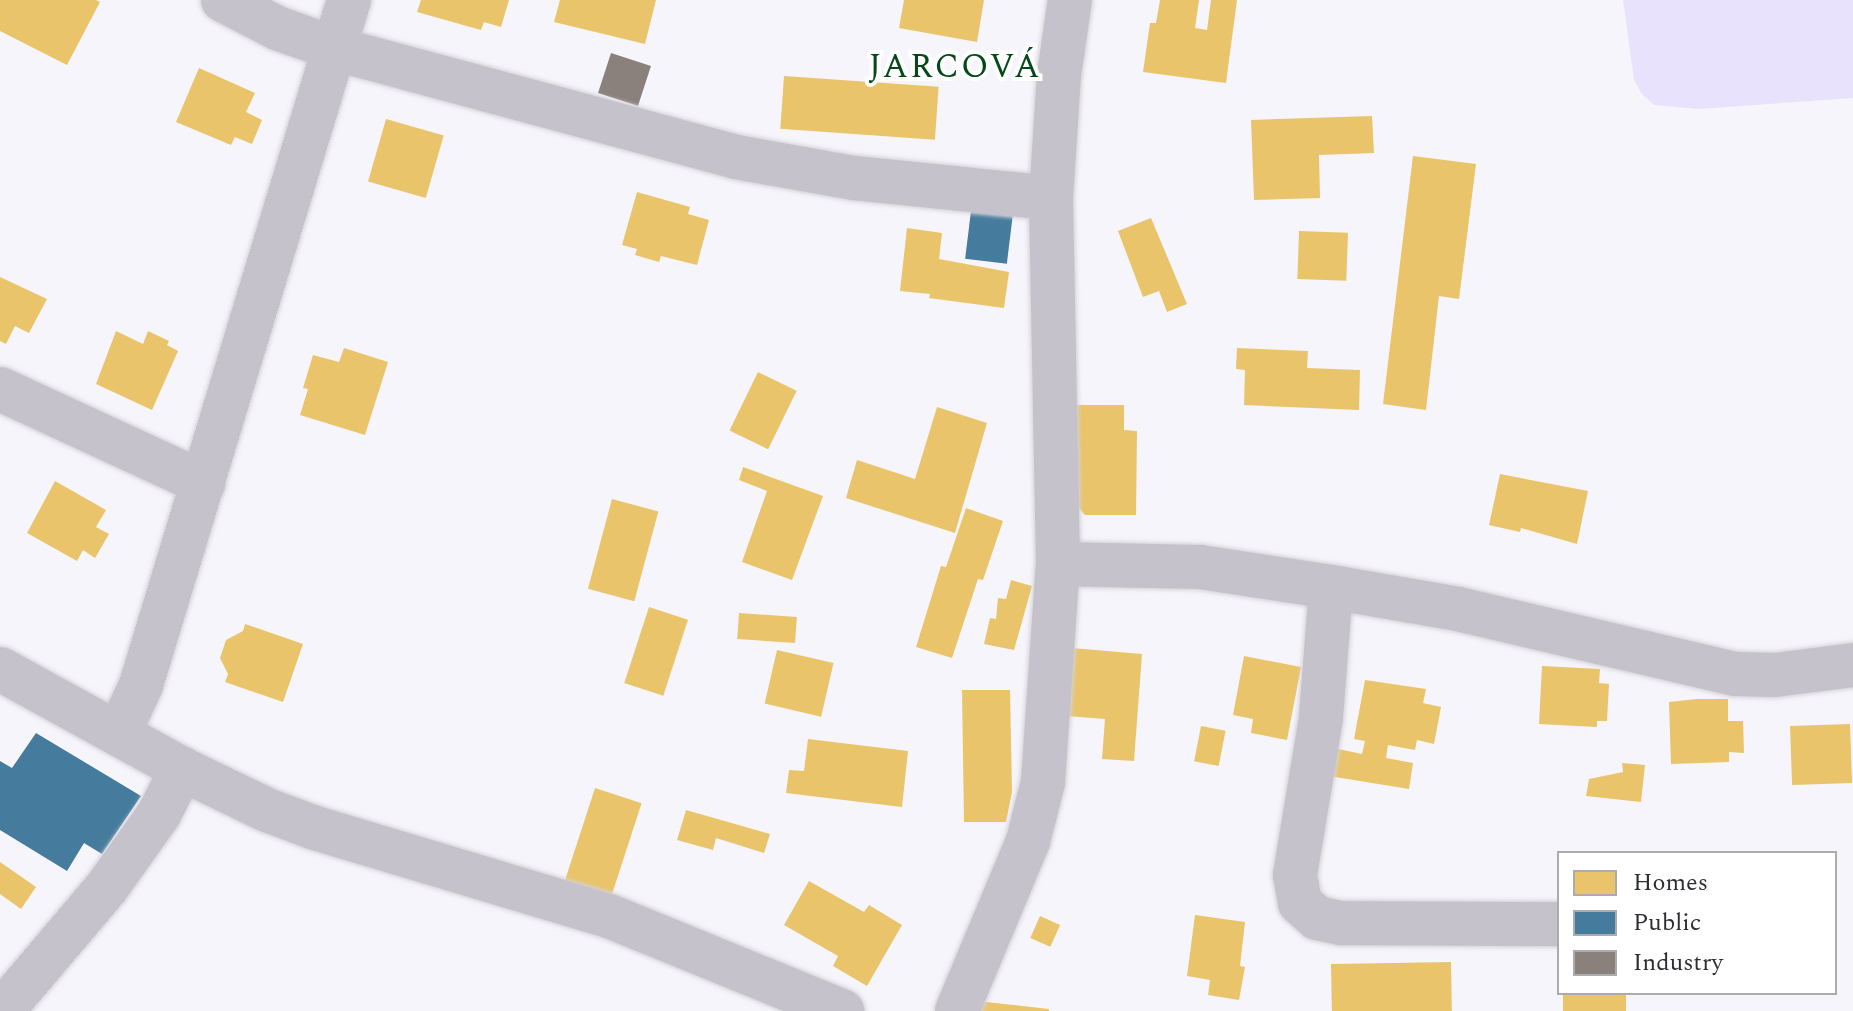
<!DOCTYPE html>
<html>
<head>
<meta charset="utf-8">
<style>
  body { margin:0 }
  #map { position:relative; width:1853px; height:1011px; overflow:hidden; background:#f6f5fb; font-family:Spectral,serif }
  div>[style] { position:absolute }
  .green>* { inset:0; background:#e9e2fd }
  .homes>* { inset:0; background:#e9c46a; transform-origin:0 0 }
  .public>* { inset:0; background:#457b9d; transform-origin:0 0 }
  .industry>* { inset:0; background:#8a817c; transform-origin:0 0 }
  .roads { filter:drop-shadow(0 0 2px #d3d2d7) drop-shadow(0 0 2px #d3d2d7) }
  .minor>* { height:44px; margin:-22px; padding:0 22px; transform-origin:22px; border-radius:22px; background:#c5c2cb }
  span { translate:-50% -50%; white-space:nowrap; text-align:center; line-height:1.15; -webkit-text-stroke:8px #fff; paint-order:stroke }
  .quarter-label { font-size:34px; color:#064919; letter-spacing:2px }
  .legend { position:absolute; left:1557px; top:851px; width:280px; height:144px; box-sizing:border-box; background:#fff; border:2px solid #acabae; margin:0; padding:10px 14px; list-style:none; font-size:24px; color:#2f2d35 }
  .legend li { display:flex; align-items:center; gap:16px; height:40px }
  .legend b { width:40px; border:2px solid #acabae }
</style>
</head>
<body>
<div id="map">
  <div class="green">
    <i style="clip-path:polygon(1623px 0,1853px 0,1853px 98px,1699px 109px,1654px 105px,1641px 93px,1634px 79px)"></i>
  </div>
  <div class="homes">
    <i style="clip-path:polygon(0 0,96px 0,100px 2px,67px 65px,0 31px)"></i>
    <i style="clip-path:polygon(421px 0,509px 0,501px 27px,484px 22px,481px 30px,417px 12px)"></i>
    <i style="clip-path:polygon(560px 0,656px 0,645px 44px,554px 22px)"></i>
    <i style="clip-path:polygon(904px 0,984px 0,977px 42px,899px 28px)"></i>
    <i style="clip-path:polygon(1160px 0,1199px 0,1195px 28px,1207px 30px,1211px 0,1237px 0,1226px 83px,1143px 72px,1150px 23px,1156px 23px)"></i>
    <i style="clip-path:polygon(199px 68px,255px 93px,246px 112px,262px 120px,252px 144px,235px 137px,231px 145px,176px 122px)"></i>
    <i style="left:784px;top:76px;width:155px;height:53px;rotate:4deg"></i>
    <i style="clip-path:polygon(1372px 116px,1374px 153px,1319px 155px,1320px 198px,1254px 200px,1251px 120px)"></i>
    <i style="left:386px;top:119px;width:60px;height:65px;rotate:16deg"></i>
    <i style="clip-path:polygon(1413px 156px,1476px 164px,1459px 299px,1439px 296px,1426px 410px,1383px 404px)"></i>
    <i style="clip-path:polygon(637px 192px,690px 207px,688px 214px,709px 220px,697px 265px,661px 256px,659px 262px,635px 255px,637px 249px,622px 245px)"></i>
    <i style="clip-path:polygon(1151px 218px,1187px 304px,1167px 312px,1159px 291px,1143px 297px,1118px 231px)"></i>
    <i style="clip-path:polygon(907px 228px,942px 233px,939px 259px,1009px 272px,1004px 308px,929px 298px,930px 294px,900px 291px)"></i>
    <i style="left:1299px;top:231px;width:49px;height:48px;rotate:2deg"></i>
    <i style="clip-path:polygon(0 277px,47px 299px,29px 333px,15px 326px,6px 344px,0 341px)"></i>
    <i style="clip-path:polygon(116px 331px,143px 344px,148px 331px,169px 341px,167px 345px,178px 351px,152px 410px,96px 384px)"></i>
    <i style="clip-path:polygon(344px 348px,388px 362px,365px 435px,300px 415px,308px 389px,303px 388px,313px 355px,339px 362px)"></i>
    <i style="clip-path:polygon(1237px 348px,1308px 351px,1307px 368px,1360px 370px,1359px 410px,1244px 405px,1245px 370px,1236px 369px)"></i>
    <i style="left:758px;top:372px;width:43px;height:65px;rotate:26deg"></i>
    <i style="clip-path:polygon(1075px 405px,1124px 405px,1124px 430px,1137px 431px,1136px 515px,1085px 515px,1077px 506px)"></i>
    <i style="clip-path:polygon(937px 407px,987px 423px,955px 533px,846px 498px,857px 460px,915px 479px)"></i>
    <i style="clip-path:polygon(743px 467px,823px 496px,792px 580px,742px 562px,767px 491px,739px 480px)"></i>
    <i style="clip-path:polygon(1500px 474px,1588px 491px,1577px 544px,1521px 528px,1520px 532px,1489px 525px)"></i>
    <i style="clip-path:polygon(55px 481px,106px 510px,96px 527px,109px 534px,95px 558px,83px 550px,77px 561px,27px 533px)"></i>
    <i style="left:612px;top:499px;width:48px;height:93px;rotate:15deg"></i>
    <i style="clip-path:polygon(966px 508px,1003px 521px,983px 580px,978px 579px,952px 658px,916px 647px,941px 566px,946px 567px)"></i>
    <i style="clip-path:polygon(1011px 580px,1032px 586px,1014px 650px,984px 644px,990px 618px,996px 619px,998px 598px,1006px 599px)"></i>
    <i style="left:649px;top:607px;width:41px;height:80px;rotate:18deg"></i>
    <i style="left:739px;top:613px;width:58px;height:26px;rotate:4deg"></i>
    <i style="clip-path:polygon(245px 624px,303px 644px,283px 702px,225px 682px,228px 674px,220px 658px,226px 640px,243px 631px)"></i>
    <i style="clip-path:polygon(1072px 648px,1142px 654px,1134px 761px,1102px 759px,1105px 719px,1067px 716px)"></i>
    <i style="left:777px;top:650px;width:58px;height:55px;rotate:13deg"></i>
    <i style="clip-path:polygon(1244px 656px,1301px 667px,1287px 740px,1251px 733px,1253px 719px,1233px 715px)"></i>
    <i style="clip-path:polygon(1542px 666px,1600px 669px,1599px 683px,1609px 684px,1607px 721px,1597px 721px,1597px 727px,1539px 724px)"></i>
    <i style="clip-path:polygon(1365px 680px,1426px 689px,1423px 703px,1441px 707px,1434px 744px,1417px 740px,1415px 750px,1388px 745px,1386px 758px,1413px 763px,1409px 789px,1329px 776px,1333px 748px,1362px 754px,1365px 741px,1354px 739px)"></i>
    <i style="clip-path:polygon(962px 690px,1010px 690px,1012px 792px,1006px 822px,964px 822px)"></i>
    <i style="clip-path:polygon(1697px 699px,1728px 699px,1728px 721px,1743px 721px,1744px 753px,1729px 752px,1729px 762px,1671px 764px,1669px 702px)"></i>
    <i style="left:1850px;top:724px;width:59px;height:60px;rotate:88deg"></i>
    <i style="left:1201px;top:726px;width:25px;height:36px;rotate:11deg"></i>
    <i style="clip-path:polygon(808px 739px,908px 751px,902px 807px,786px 793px,789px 770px,804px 771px)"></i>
    <i style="clip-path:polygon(1622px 763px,1645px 765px,1641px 802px,1586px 796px,1589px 779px,1623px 772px)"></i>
    <i style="left:595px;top:788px;width:49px;height:105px;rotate:18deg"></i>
    <i style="clip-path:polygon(686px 810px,770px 834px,764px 853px,716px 838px,713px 850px,677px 840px)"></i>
    <i style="clip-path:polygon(0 862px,36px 887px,21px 909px,0 894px)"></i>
    <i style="clip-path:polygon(809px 881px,864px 912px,869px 905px,902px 925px,867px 986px,833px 966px,838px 956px,784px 925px)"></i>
    <i style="clip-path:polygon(1195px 915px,1245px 922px,1240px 966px,1245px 967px,1239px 1000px,1208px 995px,1210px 980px,1187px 976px)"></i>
    <i style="left:1040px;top:916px;width:22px;height:24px;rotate:24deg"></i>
    <i style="left:1451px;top:962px;width:49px;height:120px;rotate:89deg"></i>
    <i style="left:1563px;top:993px;width:63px;height:18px"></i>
    <i style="clip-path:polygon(977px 1001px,1049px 1009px,1049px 1011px,974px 1011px)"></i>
  </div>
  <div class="public">
    <i style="left:971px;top:211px;width:42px;height:48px;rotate:7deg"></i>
    <i style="clip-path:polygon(36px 733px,141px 796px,102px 854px,84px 843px,67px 871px,0 830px,0 761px,12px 768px)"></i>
  </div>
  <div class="industry">
    <i style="left:611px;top:53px;width:42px;height:42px;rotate:18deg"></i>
  </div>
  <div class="roads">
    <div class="minor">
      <i style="left:223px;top:0;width:61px;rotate:27.4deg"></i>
      <i style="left:277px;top:28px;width:63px;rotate:19.6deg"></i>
      <i style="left:336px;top:49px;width:414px;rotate:15.1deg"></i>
      <i style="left:736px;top:157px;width:120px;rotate:10.1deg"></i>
      <i style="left:854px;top:178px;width:198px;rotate:5.8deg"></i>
      <i style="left:0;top:389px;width:224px;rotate:24.8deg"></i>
      <i style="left:1058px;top:564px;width:142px;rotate:1.2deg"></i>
      <i style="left:1200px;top:567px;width:133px;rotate:8.7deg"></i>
      <i style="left:1331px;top:587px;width:129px;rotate:9.8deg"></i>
      <i style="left:1458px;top:609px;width:285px;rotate:13.2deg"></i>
      <i style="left:1735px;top:674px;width:40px;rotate:1.4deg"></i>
      <i style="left:1775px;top:675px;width:79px;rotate:-7.3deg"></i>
      <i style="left:1331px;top:587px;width:131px;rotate:94.4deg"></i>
      <i style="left:1321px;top:718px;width:159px;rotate:99.4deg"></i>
      <i style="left:1295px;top:875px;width:28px;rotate:80deg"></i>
      <i style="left:1300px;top:903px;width:23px;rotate:41deg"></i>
      <i style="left:1317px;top:918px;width:25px;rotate:12deg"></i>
      <i style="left:1341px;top:923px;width:218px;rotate:0.3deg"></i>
      <i style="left:0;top:669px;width:208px;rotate:28.8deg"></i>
      <i style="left:182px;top:769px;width:94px;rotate:25.8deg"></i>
      <i style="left:267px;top:810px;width:51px;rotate:20.6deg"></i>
      <i style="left:315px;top:828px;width:307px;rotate:16.7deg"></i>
      <i style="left:609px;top:916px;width:252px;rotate:22.2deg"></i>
      <i style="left:119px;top:733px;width:53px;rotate:-65.4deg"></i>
      <i style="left:141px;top:685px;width:716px;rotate:-73.11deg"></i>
      <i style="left:2px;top:1011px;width:162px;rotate:-49.7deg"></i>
      <i style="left:107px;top:887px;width:90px;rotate:-54.5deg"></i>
      <i style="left:159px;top:814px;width:51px;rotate:-62.9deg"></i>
      <i style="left:957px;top:1011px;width:184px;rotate:-67.3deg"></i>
      <i style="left:1028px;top:841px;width:61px;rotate:-75.7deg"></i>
      <i style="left:1043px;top:782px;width:219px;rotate:-86.1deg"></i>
      <i style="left:1058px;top:564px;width:366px;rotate:-91.1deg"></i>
      <i style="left:1051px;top:198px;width:123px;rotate:-86.3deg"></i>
      <i style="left:1059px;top:75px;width:76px;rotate:-81.7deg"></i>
    </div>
  </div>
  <div class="quarter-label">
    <span style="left:955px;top:68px">JARCOVÁ</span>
  </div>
  <ul class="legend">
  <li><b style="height:22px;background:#e9c46a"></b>Homes</li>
  <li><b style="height:22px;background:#457b9d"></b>Public</li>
  <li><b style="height:22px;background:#8a817c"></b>Industry</li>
  </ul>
</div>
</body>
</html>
